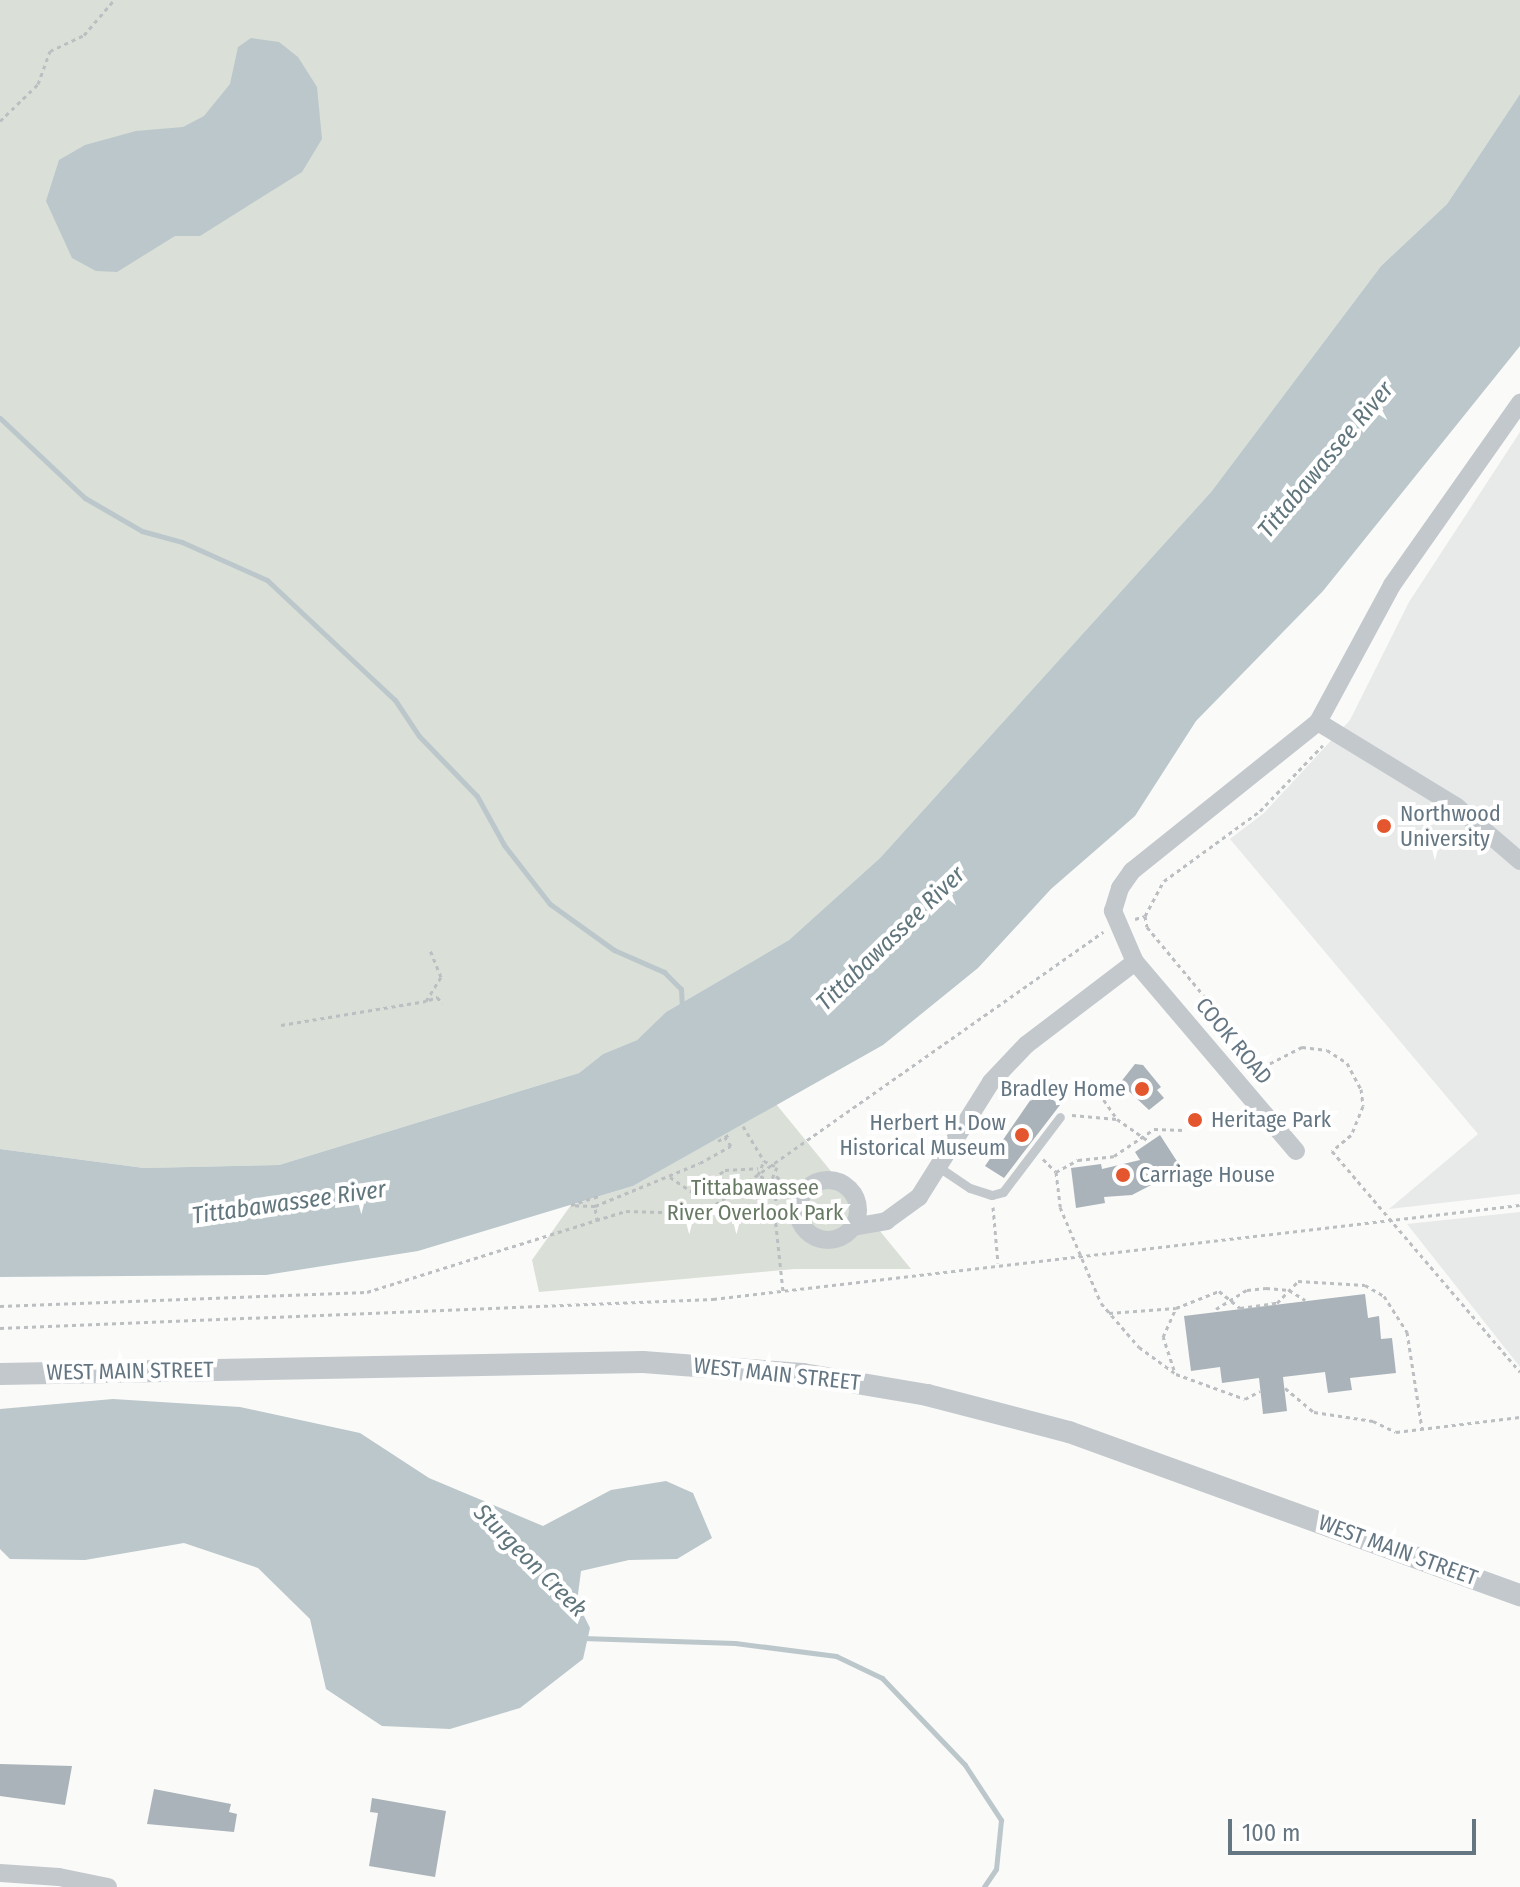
<!DOCTYPE html>
<html>
<head>
<meta charset="utf-8">
<style>
  body { margin:0 }
  #map { position:relative; width:1520px; height:1887px; overflow:hidden; background:#fafaf8; font-family:"Fira Sans Condensed",sans-serif }
  div>[style] { position:absolute }
  .built>* { inset:0; background:#e8e9e9 }
  .green>* { inset:0; background:#dadfd7 }
  .water>* { inset:0; background:#bbc7cb }
  .stream>* { height:5px; margin:-2.5px; padding:0 2.5px; transform-origin:2.5px; border-radius:2.5px; background:#bbc7cb }
  .building>* { inset:0; background:#aab3b9 }
  .path>* { height:3px; margin-top:-1.5px; transform-origin:0; background:repeating-linear-gradient(90deg,#bbbfc2 0 4px,transparent 0 8px) }
  .service>* { height:9px; margin:-4.5px; padding:0 4.5px; transform-origin:4.5px; border-radius:4.5px; background:#c3c8cc }
  .minor>* { height:18px; margin:-9px; padding:0 9px; transform-origin:9px; border-radius:9px; background:#c3c8cc }
  .minor>.ring { margin:-9px; padding:0; box-sizing:content-box; background:none; border:18px solid #c3c8cc; border-radius:50% }
  .tertiary>* { height:22px; margin:-11px; padding:0 11px; transform-origin:11px; border-radius:11px; background:#c3c8cc }
  .dots>* { width:22px; height:22px; translate:-50% -50%; box-sizing:border-box; border:4px solid #fff; border-radius:50% }
  span { translate:-50% -50%; white-space:nowrap; text-align:center; line-height:1.15; -webkit-text-stroke:8px #fff; paint-order:stroke }
  .poi-label { font-size:22px; color:#657683 }
  .left { translate:0 -50%; text-align:left }
  .right { translate:-100% -50%; text-align:right }
  .street-label { font-size:22px; color:#657683 }
  .park-label { font-size:22px; color:#687a64 }
  .water-label { font-size:24px; color:#60757c; font-style:italic }
  .scale { position:absolute; left:1228px; top:1819px; width:248px; height:36px; box-sizing:border-box; border:4px solid #657683; border-top:0; padding-left:10px; font-size:24px; line-height:28px; white-space:nowrap; color:#657683; -webkit-text-stroke:6px #fff; paint-order:stroke }
</style>
</head>
<body>
<div id="map">
  <div class="built">
    <i style="clip-path:polygon(1520px 432px,1520px 1194px,1389px 1209px,1478px 1134px,1230px 839px,1264px 813px,1350px 720px,1409px 602px)"></i>
    <i style="clip-path:polygon(1520px 1212px,1520px 1367px,1407px 1224px)"></i>
  </div>
  <div class="green">
    <i style="clip-path:polygon(0 0,1520px 0,1520px 94px,1447px 204px,1381px 266px,1211px 492px,880px 858px,789px 940px,666px 1012px,637px 1040px,603px 1054px,579px 1073px,279px 1165px,144px 1168px,0 1149px)"></i>
    <i style="clip-path:polygon(776px 1104px,911px 1269px,794px 1269px,539px 1292px,532px 1260px,571px 1205px,633px 1186px)"></i>
  </div>
  <div class="water">
    <i style="clip-path:polygon(251px 38px,279px 42px,298px 57px,317px 87px,322px 139px,302px 172px,200px 236px,175px 236px,117px 272px,96px 271px,72px 258px,46px 201px,59px 160px,85px 145px,136px 131px,183px 127px,204px 116px,230px 84px,238px 47px)"></i>
    <i style="clip-path:polygon(1520px 94px,1520px 346px,1323px 591px,1196px 721px,1135px 816px,1051px 889px,978px 968px,883px 1045px,633px 1186px,418px 1251px,266px 1275px,0 1277px,0 1149px,144px 1168px,279px 1165px,579px 1073px,603px 1054px,637px 1040px,666px 1012px,789px 940px,880px 858px,1211px 492px,1381px 266px,1447px 204px)"></i>
    <i style="clip-path:polygon(113px 1399px,240px 1407px,360px 1433px,429px 1478px,543px 1526px,611px 1490px,666px 1481px,693px 1493px,712px 1538px,677px 1559px,629px 1560px,581px 1571px,577px 1602px,590px 1628px,583px 1659px,520px 1708px,450px 1729px,382px 1726px,326px 1689px,310px 1619px,258px 1568px,184px 1543px,85px 1560px,10px 1559px,0 1549px,0 1409px)"></i>
  </div>
  <div class="stream">
    <i style="left:0;top:418px;width:117px;rotate:43.3deg"></i>
    <i style="left:85px;top:498px;width:66px;rotate:30.1deg"></i>
    <i style="left:142px;top:531px;width:41px;rotate:15.4deg"></i>
    <i style="left:182px;top:542px;width:93px;rotate:24.1deg"></i>
    <i style="left:267px;top:580px;width:175px;rotate:43.2deg"></i>
    <i style="left:395px;top:700px;width:43px;rotate:56.3deg"></i>
    <i style="left:419px;top:736px;width:83px;rotate:46deg"></i>
    <i style="left:477px;top:796px;width:56px;rotate:61.1deg"></i>
    <i style="left:504px;top:845px;width:75px;rotate:52.1deg"></i>
    <i style="left:550px;top:904px;width:79px;rotate:35.7deg"></i>
    <i style="left:614px;top:950px;width:55px;rotate:23.7deg"></i>
    <i style="left:664px;top:972px;width:24px;rotate:45deg"></i>
    <i style="left:681px;top:989px;width:19px;rotate:87deg"></i>
    <i style="left:582px;top:1638px;width:153px;rotate:1.9deg"></i>
    <i style="left:735px;top:1643px;width:102px;rotate:7.3deg"></i>
    <i style="left:836px;top:1656px;width:51px;rotate:25.6deg"></i>
    <i style="left:882px;top:1678px;width:120px;rotate:46.3deg"></i>
    <i style="left:965px;top:1765px;width:66px;rotate:56.8deg"></i>
    <i style="left:1001px;top:1820px;width:49px;rotate:95.8deg"></i>
    <i style="left:996px;top:1869px;width:22px;rotate:124deg"></i>
  </div>
  <div class="building">
    <i style="clip-path:polygon(1135px 1064px,1143px 1065px,1161px 1087px,1157px 1090px,1164px 1098px,1149px 1110px,1120px 1083px)"></i>
    <i style="clip-path:polygon(1038px 1089px,1060px 1105px,1004px 1178px,985px 1166px)"></i>
    <i style="clip-path:polygon(1160px 1135px,1182px 1169px,1132px 1195px,1104px 1197px,1105px 1203px,1076px 1208px,1071px 1168px,1101px 1164px,1102px 1169px,1140px 1160px,1135px 1152px)"></i>
    <i style="clip-path:polygon(1365px 1294px,1368px 1318px,1379px 1316px,1381px 1339px,1392px 1338px,1396px 1373px,1350px 1378px,1352px 1390px,1328px 1393px,1325px 1372px,1283px 1377px,1287px 1411px,1263px 1414px,1259px 1378px,1222px 1383px,1220px 1367px,1191px 1371px,1184px 1316px)"></i>
    <i style="clip-path:polygon(0 1764px,72px 1766px,65px 1805px,0 1796px)"></i>
    <i style="clip-path:polygon(154px 1789px,231px 1804px,229px 1812px,237px 1814px,234px 1832px,147px 1824px)"></i>
    <i style="clip-path:polygon(372px 1798px,446px 1811px,435px 1877px,369px 1866px,378px 1813px,370px 1812px)"></i>
  </div>
  <div class="path">
    <i style="left:0;top:121px;width:53px;rotate:-44.2deg"></i>
    <i style="left:38px;top:84px;width:35px;rotate:-70deg"></i>
    <i style="left:50px;top:51px;width:38px;rotate:-25deg"></i>
    <i style="left:84px;top:35px;width:46px;rotate:-49.4deg"></i>
    <i style="left:1145px;top:916px;width:11px;rotate:80deg"></i>
    <i style="left:1147px;top:927px;width:182px;rotate:50.4deg"></i>
    <i style="left:1263px;top:1067px;width:44px;rotate:-27.1deg"></i>
    <i style="left:1302px;top:1047px;width:25px;rotate:7deg"></i>
    <i style="left:1327px;top:1050px;width:24px;rotate:33deg"></i>
    <i style="left:1347px;top:1063px;width:30px;rotate:62deg"></i>
    <i style="left:1361px;top:1089px;width:17px;rotate:83deg"></i>
    <i style="left:1363px;top:1106px;width:31px;rotate:112deg"></i>
    <i style="left:1351px;top:1135px;width:25px;rotate:140deg"></i>
    <i style="left:1332px;top:1151px;width:290px;rotate:49.6deg"></i>
    <i style="left:1135px;top:919px;width:10px;rotate:-17deg"></i>
    <i style="left:1145px;top:916px;width:40px;rotate:-62deg"></i>
    <i style="left:1164px;top:881px;width:119px;rotate:-36.1deg"></i>
    <i style="left:1260px;top:811px;width:91px;rotate:-46.3deg"></i>
    <i style="left:429px;top:1000px;width:9px;rotate:-21deg"></i>
    <i style="left:437px;top:997px;width:8px;rotate:50deg"></i>
    <i style="left:281px;top:1025px;width:147px;rotate:-9.4deg"></i>
    <i style="left:426px;top:1001px;width:28px;rotate:-58deg"></i>
    <i style="left:441px;top:977px;width:29px;rotate:-112deg"></i>
    <i style="left:1090px;top:1080px;width:47px;rotate:55.3deg"></i>
    <i style="left:1072px;top:1115px;width:45px;rotate:5.1deg"></i>
    <i style="left:1117px;top:1119px;width:38px;rotate:35deg"></i>
    <i style="left:743px;top:1126px;width:41px;rotate:59deg"></i>
    <i style="left:764px;top:1161px;width:14px;rotate:25deg"></i>
    <i style="left:777px;top:1167px;width:15px;rotate:113deg"></i>
    <i style="left:771px;top:1181px;width:14px;rotate:-155deg"></i>
    <i style="left:758px;top:1175px;width:15px;rotate:-67deg"></i>
    <i style="left:718px;top:1141px;width:14px;rotate:-30deg"></i>
    <i style="left:1043px;top:1159px;width:18px;rotate:45deg"></i>
    <i style="left:1056px;top:1172px;width:35px;rotate:83deg"></i>
    <i style="left:1060px;top:1207px;width:104px;rotate:66.9deg"></i>
    <i style="left:1101px;top:1303px;width:58px;rotate:49.2deg"></i>
    <i style="left:1139px;top:1347px;width:46px;rotate:36.1deg"></i>
    <i style="left:1176px;top:1374px;width:73px;rotate:19.9deg"></i>
    <i style="left:1245px;top:1399px;width:17px;rotate:-28deg"></i>
    <i style="left:1056px;top:1172px;width:25px;rotate:-29deg"></i>
    <i style="left:1078px;top:1160px;width:36px;rotate:-6deg"></i>
    <i style="left:1114px;top:1156px;width:48px;rotate:-34deg"></i>
    <i style="left:1154px;top:1129px;width:30px;rotate:2deg"></i>
    <i style="left:776px;top:1176px;width:32px;rotate:39deg"></i>
    <i style="left:670px;top:1177px;width:30px;rotate:34deg"></i>
    <i style="left:695px;top:1194px;width:38px;rotate:-39deg"></i>
    <i style="left:725px;top:1170px;width:33px;rotate:-3deg"></i>
    <i style="left:780px;top:1181px;width:27px;rotate:103deg"></i>
    <i style="left:774px;top:1207px;width:84px;rotate:83.9deg"></i>
    <i style="left:595px;top:1206px;width:24px;rotate:-178deg"></i>
    <i style="left:571px;top:1205px;width:29px;rotate:-18deg"></i>
    <i style="left:993px;top:1207px;width:56px;rotate:84.9deg"></i>
    <i style="left:597px;top:1221px;width:15px;rotate:-98deg"></i>
    <i style="left:595px;top:1206px;width:113px;rotate:-22.3deg"></i>
    <i style="left:700px;top:1163px;width:35px;rotate:-29deg"></i>
    <i style="left:731px;top:1146px;width:11px;rotate:-124deg"></i>
    <i style="left:0;top:1306px;width:367px;rotate:-2.2deg"></i>
    <i style="left:367px;top:1292px;width:271px;rotate:-17.4deg"></i>
    <i style="left:626px;top:1211px;width:68px;rotate:1.7deg"></i>
    <i style="left:694px;top:1213px;width:16px;rotate:-15deg"></i>
    <i style="left:709px;top:1209px;width:482px;rotate:-35.1deg"></i>
    <i style="left:1216px;top:1309px;width:36px;rotate:-32deg"></i>
    <i style="left:1247px;top:1290px;width:19px;rotate:-6deg"></i>
    <i style="left:1266px;top:1288px;width:23px;rotate:5deg"></i>
    <i style="left:1289px;top:1290px;width:19px;rotate:32deg"></i>
    <i style="left:1109px;top:1313px;width:67px;rotate:-4.3deg"></i>
    <i style="left:1176px;top:1308px;width:46px;rotate:-21.6deg"></i>
    <i style="left:1219px;top:1291px;width:27px;rotate:39deg"></i>
    <i style="left:1240px;top:1308px;width:37px;rotate:-8deg"></i>
    <i style="left:1277px;top:1303px;width:30px;rotate:-46deg"></i>
    <i style="left:1298px;top:1281px;width:67px;rotate:3.4deg"></i>
    <i style="left:1365px;top:1285px;width:22px;rotate:30deg"></i>
    <i style="left:1384px;top:1296px;width:43px;rotate:57.4deg"></i>
    <i style="left:1407px;top:1332px;width:98px;rotate:81.2deg"></i>
    <i style="left:0;top:1328px;width:714px;rotate:-2.33deg"></i>
    <i style="left:713px;top:1299px;width:812px;rotate:-6.64deg"></i>
    <i style="left:1174px;top:1370px;width:35px;rotate:-108deg"></i>
    <i style="left:1163px;top:1337px;width:32px;rotate:-66deg"></i>
    <i style="left:1285px;top:1388px;width:38px;rotate:40deg"></i>
    <i style="left:1314px;top:1412px;width:60px;rotate:8.7deg"></i>
    <i style="left:1373px;top:1421px;width:25px;rotate:26deg"></i>
    <i style="left:1396px;top:1432px;width:125px;rotate:-6.9deg"></i>
  </div>
  <div class="service">
    <i style="left:940px;top:1168px;width:36px;rotate:34deg"></i>
    <i style="left:970px;top:1188px;width:23px;rotate:18deg"></i>
    <i style="left:992px;top:1195px;width:11px;rotate:-15deg"></i>
    <i style="left:1003px;top:1192px;width:94px;rotate:-52.8deg"></i>
  </div>
  <div class="minor">
    <i style="left:1318px;top:722px;width:163px;rotate:31.4deg"></i>
    <i style="left:1457px;top:807px;width:83px;rotate:40.6deg"></i>
    <i style="left:1296px;top:1151px;width:248px;rotate:-130.4deg"></i>
    <i style="left:1135px;top:962px;width:56px;rotate:-113.3deg"></i>
    <i style="left:1113px;top:911px;width:24px;rotate:-73deg"></i>
    <i style="left:1120px;top:888px;width:21px;rotate:-55deg"></i>
    <i style="left:1132px;top:871px;width:238px;rotate:-38.7deg"></i>
    <i style="left:1318px;top:722px;width:156px;rotate:-61.6deg"></i>
    <i style="left:1392px;top:585px;width:223px;rotate:-54.9deg"></i>
    <i class="ring" style="left:798px;top:1180px;width:42px;height:42px"></i>
    <i style="left:853px;top:1227px;width:34px;rotate:-10deg"></i>
    <i style="left:886px;top:1221px;width:41px;rotate:-36deg"></i>
    <i style="left:919px;top:1197px;width:136px;rotate:-57.9deg"></i>
    <i style="left:991px;top:1082px;width:51px;rotate:-46.6deg"></i>
    <i style="left:1026px;top:1045px;width:137px;rotate:-37.3deg"></i>
    <i style="left:0;top:1873px;width:59px;rotate:3.9deg"></i>
    <i style="left:59px;top:1877px;width:50px;rotate:11.5deg"></i>
  </div>
  <div class="tertiary">
    <i style="left:0;top:1374px;width:643px;rotate:-1.07deg"></i>
    <i style="left:643px;top:1362px;width:160px;rotate:4.3deg"></i>
    <i style="left:803px;top:1374px;width:126px;rotate:9.6deg"></i>
    <i style="left:927px;top:1395px;width:147px;rotate:14.6deg"></i>
    <i style="left:1069px;top:1432px;width:480px;rotate:19.9deg"></i>
  </div>
  <div class="dots">
    <i style="left:1384px;top:826px;background:#e4572e"></i>
    <i style="left:1142px;top:1089px;background:#e4572e"></i>
    <i style="left:1195px;top:1120px;background:#e4572e"></i>
    <i style="left:1022px;top:1135px;background:#e4572e"></i>
    <i style="left:1123px;top:1175px;background:#e4572e"></i>
  </div>
  <div class="poi-label">
    <span class="left" style="left:1400px;top:826px">Northwood<br>University</span>
    <span class="right" style="left:1126px;top:1089px">Bradley Home</span>
    <span class="left" style="left:1211px;top:1120px">Heritage Park</span>
    <span class="right" style="left:1006px;top:1135px">Herbert H. Dow<br>Historical Museum</span>
    <span class="left" style="left:1139px;top:1175px">Carriage House</span>
  </div>
  <div class="street-label">
    <span style="left:1234px;top:1041px;rotate:50deg">COOK ROAD</span>
    <span style="left:130px;top:1371px;rotate:-1deg">WEST MAIN STREET</span>
    <span style="left:777px;top:1374px;rotate:6deg">WEST MAIN STREET</span>
    <span style="left:1398px;top:1550px;rotate:20deg">WEST MAIN STREET</span>
  </div>
  <div class="park-label">
    <span style="left:755px;top:1200px">Tittabawassee<br>River Overlook Park</span>
  </div>
  <div class="water-label">
    <span style="left:1326px;top:460px;rotate:-50deg">Tittabawassee River</span>
    <span style="left:891px;top:939px;rotate:-44deg">Tittabawassee River</span>
    <span style="left:289px;top:1203px;rotate:-8deg">Tittabawassee River</span>
    <span style="left:530px;top:1561px;rotate:45deg">Sturgeon Creek</span>
  </div>
  <div class="scale">100 m</div>
</div>
</body>
</html>
